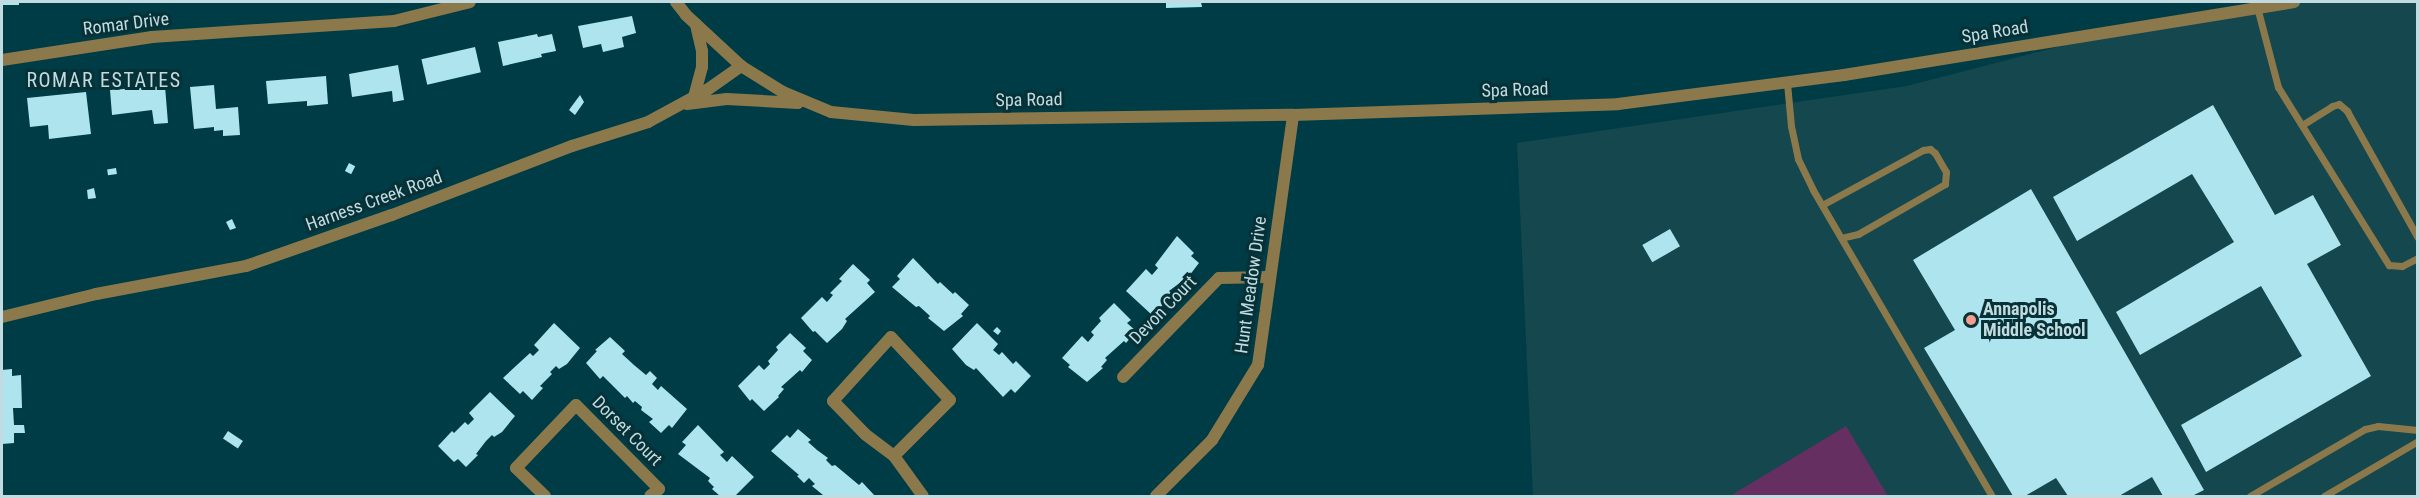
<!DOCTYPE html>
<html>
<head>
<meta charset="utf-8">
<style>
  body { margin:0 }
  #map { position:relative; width:2419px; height:498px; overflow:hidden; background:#003c45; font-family:"Roboto Condensed",sans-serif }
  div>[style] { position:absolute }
  .built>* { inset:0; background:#14474e }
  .green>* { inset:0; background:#652f62 }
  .building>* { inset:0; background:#aee4ee; transform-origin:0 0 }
  .service>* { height:7px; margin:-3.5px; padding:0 3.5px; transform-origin:3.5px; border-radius:3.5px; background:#8b794b }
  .minor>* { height:12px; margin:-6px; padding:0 6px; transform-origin:6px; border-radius:6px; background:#8b794b }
  .tertiary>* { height:12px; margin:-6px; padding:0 6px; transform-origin:6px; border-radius:6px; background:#8b794b }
  .dots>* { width:16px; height:16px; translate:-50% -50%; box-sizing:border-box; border:3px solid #063137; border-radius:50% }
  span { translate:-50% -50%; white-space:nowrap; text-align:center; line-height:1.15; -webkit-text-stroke:6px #063137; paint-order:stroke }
  .street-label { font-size:18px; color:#c1dbe0 }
  .poi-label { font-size:18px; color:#c1dbe0; font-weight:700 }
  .left { translate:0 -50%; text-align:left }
  .neighbourhood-label { font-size:20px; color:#c1dbe0; letter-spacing:1.5px }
  .frame { position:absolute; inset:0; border:3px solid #c1dbe0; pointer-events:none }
</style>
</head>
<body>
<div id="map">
  <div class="built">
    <i style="clip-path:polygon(2269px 2px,2417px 2px,2417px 496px,1533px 496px,1517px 143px,1907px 86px,2134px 27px)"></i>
  </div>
  <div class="green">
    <i style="clip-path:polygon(1846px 426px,1888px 496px,1730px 496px)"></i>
  </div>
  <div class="building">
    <i style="left:2px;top:2px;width:17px;height:3px"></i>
    <i style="clip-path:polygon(1166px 2px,1201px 2px,1202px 7px,1166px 8px)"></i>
    <i style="clip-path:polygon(632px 16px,636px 33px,622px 37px,624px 47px,603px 52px,601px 44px,583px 48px,578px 26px)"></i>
    <i style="clip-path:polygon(537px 34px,538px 37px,552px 34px,556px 51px,541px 54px,542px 57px,503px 66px,498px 42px)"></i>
    <i style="left:475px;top:47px;width:26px;height:55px;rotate:77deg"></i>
    <i style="clip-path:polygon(398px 65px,404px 100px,393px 102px,392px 91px,352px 97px,349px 74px)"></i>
    <i style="clip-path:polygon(326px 76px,328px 104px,307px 106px,307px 101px,268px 104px,266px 81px)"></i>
    <i style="clip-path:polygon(214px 85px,216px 109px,238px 107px,240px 135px,223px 136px,223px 130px,214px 131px,214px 127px,194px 129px,190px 87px)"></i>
    <i style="clip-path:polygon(165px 86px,168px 123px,154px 124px,152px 110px,112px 115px,110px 90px)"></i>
    <i style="clip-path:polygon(86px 92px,91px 134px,49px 139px,48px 125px,30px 127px,27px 98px)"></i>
    <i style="clip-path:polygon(580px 95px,584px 102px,575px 115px,569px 110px)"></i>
    <i style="clip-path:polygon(2213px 105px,2275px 215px,2313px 195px,2341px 245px,2307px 264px,2371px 376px,2206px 472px,2181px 425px,2302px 356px,2261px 286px,2140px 355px,2116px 312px,2234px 242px,2192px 174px,2077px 241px,2053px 197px)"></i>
    <i style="left:349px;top:163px;width:7px;height:9px;rotate:27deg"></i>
    <i style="left:116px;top:168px;width:6px;height:9px;rotate:81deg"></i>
    <i style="clip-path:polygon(94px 188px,96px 198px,88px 199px,87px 190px)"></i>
    <i style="clip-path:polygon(2031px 189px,2204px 490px,2192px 496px,2163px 496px,2152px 477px,2119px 496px,2068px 496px,2056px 478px,2025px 496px,2013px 496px,1924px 348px,1955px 330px,1913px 260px)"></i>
    <i style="clip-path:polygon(232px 219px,236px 228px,230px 230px,226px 222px)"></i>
    <i style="left:1670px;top:229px;width:20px;height:32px;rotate:60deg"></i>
    <i style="clip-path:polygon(1177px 236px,1194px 253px,1191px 256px,1199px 263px,1189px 276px,1169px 291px,1171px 293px,1165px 300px,1167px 301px,1152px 315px,1126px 291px,1146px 269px,1152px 275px,1158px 268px,1155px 265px)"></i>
    <i style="clip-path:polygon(913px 258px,938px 284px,940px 282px,953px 294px,955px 292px,969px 305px,961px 314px,963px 316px,944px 331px,928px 318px,930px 316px,919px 306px,916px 307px,892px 287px,900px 279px,897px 276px)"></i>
    <i style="clip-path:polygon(853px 264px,870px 280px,867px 283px,875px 292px,845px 319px,847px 321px,842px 329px,827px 343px,815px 331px,813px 332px,801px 318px,822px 297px,827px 302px,833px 295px,830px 293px,842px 281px,839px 279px)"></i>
    <i style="clip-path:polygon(1114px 303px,1131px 320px,1127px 323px,1136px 331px,1126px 343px,1124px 341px,1105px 358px,1107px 360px,1101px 367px,1103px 368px,1087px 382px,1068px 367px,1070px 365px,1062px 358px,1082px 336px,1088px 342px,1094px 335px,1091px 332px,1101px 321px,1099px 318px)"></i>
    <i style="clip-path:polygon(554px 323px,580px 348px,567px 364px,559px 369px,556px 366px,550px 372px,552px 374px,540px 386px,543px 388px,532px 400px,523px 391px,520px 394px,503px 378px,530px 353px,533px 356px,539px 350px,534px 345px)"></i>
    <i style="clip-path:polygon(977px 323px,998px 344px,993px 350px,999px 355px,1002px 352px,1013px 364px,1016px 361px,1031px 376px,1015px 393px,1011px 389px,1003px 397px,976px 368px,974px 370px,966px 365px,952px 349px)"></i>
    <i style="clip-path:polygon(997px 327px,1001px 331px,998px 335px,993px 331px)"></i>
    <i style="clip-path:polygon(790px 333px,806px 348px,803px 351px,812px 360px,802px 372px,800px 370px,781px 387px,784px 389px,778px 396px,779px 397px,764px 411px,752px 399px,750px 401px,738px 386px,759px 365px,764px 370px,770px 364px,768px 361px,778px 350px,776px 347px)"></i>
    <i style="clip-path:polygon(610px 337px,625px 351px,622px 354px,634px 365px,646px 375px,650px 371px,657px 378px,652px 384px,658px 390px,661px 386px,687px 409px,672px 428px,669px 425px,661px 433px,649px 422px,653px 419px,641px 410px,642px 407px,635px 401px,633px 403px,627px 396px,625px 398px,603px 376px,600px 379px,586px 363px,597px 351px,595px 350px)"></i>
    <i style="clip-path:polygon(12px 369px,12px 376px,21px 375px,22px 408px,13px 408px,14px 425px,24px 425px,25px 433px,14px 433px,14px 443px,2px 444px,2px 370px)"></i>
    <i style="clip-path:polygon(490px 392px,515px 416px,502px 432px,494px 437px,492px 435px,486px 441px,476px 454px,478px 455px,466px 467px,458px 459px,454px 462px,438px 446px,452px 431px,454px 433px,465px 422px,468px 425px,474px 419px,469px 413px)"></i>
    <i style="clip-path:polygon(698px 425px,724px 452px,720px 455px,727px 462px,732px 456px,754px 477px,735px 496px,720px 496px,712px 489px,714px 487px,708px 481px,710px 478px,678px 454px,686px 445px,682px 442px)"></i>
    <i style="clip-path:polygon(798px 429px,811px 440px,808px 442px,817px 450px,828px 458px,826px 460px,832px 466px,835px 465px,859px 485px,862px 482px,875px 496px,821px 496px,823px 495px,812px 486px,815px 484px,809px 478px,804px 483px,797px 476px,799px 475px,771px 451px,787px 435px,790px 438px)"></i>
    <i style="left:228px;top:431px;width:18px;height:9px;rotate:34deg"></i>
  </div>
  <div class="service">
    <i style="left:2257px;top:7px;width:83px;rotate:75.3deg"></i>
    <i style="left:2278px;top:87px;width:210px;rotate:58.1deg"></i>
    <i style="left:2389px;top:265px;width:13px;rotate:4deg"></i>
    <i style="left:2402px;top:266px;width:18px;rotate:-27deg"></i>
    <i style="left:1787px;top:83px;width:43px;rotate:84.7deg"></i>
    <i style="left:1791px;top:126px;width:34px;rotate:78deg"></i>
    <i style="left:1798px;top:159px;width:34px;rotate:64deg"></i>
    <i style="left:1813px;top:190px;width:355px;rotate:59.7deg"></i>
    <i style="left:2302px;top:125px;width:36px;rotate:-32deg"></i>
    <i style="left:2332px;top:106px;width:7px;rotate:-16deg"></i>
    <i style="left:2339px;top:104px;width:11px;rotate:41deg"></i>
    <i style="left:2347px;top:111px;width:145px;rotate:60.8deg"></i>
    <i style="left:1822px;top:205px;width:115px;rotate:-28.6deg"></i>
    <i style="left:1923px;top:150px;width:7px;rotate:-8deg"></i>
    <i style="left:1930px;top:149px;width:6px;rotate:39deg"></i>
    <i style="left:1935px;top:153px;width:22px;rotate:60deg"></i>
    <i style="left:1946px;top:172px;width:12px;rotate:95deg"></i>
    <i style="left:1945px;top:184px;width:100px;rotate:150.1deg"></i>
    <i style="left:1858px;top:234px;width:17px;rotate:167deg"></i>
    <i style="left:2250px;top:496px;width:133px;rotate:-30.2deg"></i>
    <i style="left:2365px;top:429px;width:13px;rotate:-13deg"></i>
    <i style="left:2378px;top:426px;width:40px;rotate:5.7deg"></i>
    <i style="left:2324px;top:496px;width:109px;rotate:-30.3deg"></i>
  </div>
  <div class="minor">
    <i style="left:676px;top:2px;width:16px;rotate:52deg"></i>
    <i style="left:686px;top:15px;width:75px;rotate:42.8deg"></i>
    <i style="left:2px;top:60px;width:152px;rotate:-8.7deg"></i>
    <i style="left:152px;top:37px;width:243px;rotate:-3.8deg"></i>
    <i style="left:394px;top:21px;width:78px;rotate:-14deg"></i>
    <i style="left:1123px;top:377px;width:138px;rotate:-45.9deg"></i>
    <i style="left:1219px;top:278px;width:50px;rotate:-1.1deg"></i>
    <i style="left:894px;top:456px;width:36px;rotate:-143deg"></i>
    <i style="left:865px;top:434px;width:46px;rotate:-134.1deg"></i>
    <i style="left:833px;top:401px;width:86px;rotate:-47.8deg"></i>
    <i style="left:891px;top:337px;width:86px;rotate:46.9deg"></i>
    <i style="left:950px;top:400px;width:79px;rotate:135deg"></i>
    <i style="left:894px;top:456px;width:49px;rotate:54.1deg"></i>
    <i style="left:545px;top:496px;width:40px;rotate:-136deg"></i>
    <i style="left:516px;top:468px;width:87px;rotate:-46.4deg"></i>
    <i style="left:576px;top:405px;width:118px;rotate:45.3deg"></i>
    <i style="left:659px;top:489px;width:11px;rotate:142deg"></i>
    <i style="left:1156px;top:496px;width:79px;rotate:-45deg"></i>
    <i style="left:1212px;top:440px;width:88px;rotate:-58.5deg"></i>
    <i style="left:1258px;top:365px;width:252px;rotate:-82deg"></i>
  </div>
  <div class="tertiary">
    <i style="left:694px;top:97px;width:31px;rotate:-75deg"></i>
    <i style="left:702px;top:67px;width:16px;rotate:-90deg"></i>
    <i style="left:702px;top:51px;width:28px;rotate:-103deg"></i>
    <i style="left:687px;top:104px;width:40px;rotate:-7.1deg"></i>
    <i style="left:727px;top:99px;width:71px;rotate:3.2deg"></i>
    <i style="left:2px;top:317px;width:97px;rotate:-13.7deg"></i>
    <i style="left:96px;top:294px;width:153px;rotate:-10.6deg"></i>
    <i style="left:246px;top:266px;width:155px;rotate:-19.3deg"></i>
    <i style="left:392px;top:215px;width:193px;rotate:-21deg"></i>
    <i style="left:572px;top:146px;width:80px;rotate:-17.5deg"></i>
    <i style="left:648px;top:122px;width:67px;rotate:-28.5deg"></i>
    <i style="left:707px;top:90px;width:42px;rotate:-35.2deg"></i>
    <i style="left:741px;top:66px;width:49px;rotate:31.8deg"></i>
    <i style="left:783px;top:92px;width:52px;rotate:22.6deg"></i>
    <i style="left:831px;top:112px;width:83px;rotate:5.5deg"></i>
    <i style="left:914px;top:120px;width:379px;rotate:-0.8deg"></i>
    <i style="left:1293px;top:115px;width:325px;rotate:-1.9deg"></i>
    <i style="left:1618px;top:104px;width:228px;rotate:-7.3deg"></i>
    <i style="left:1844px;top:75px;width:456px;rotate:-9.2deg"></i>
  </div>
  <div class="dots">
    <i style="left:1971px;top:320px;background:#f59d8f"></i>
  </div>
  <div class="street-label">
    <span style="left:126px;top:24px;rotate:-7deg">Romar Drive</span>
    <span style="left:1995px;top:32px;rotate:-9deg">Spa Road</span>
    <span style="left:1515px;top:90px;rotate:-2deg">Spa Road</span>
    <span style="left:1029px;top:100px;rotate:-1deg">Spa Road</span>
    <span style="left:374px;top:201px;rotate:-20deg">Harness Creek Road</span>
    <span style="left:1251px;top:285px;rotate:-82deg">Hunt Meadow Drive</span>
    <span style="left:1163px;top:310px;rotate:-46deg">Devon Court</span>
    <span style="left:627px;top:431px;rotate:45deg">Dorset Court</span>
  </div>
  <div class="poi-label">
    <span class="left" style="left:1983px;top:320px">Annapolis<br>Middle School</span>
  </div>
  <div class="neighbourhood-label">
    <span style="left:104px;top:80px">ROMAR ESTATES</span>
  </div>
  <div class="frame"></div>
</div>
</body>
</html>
